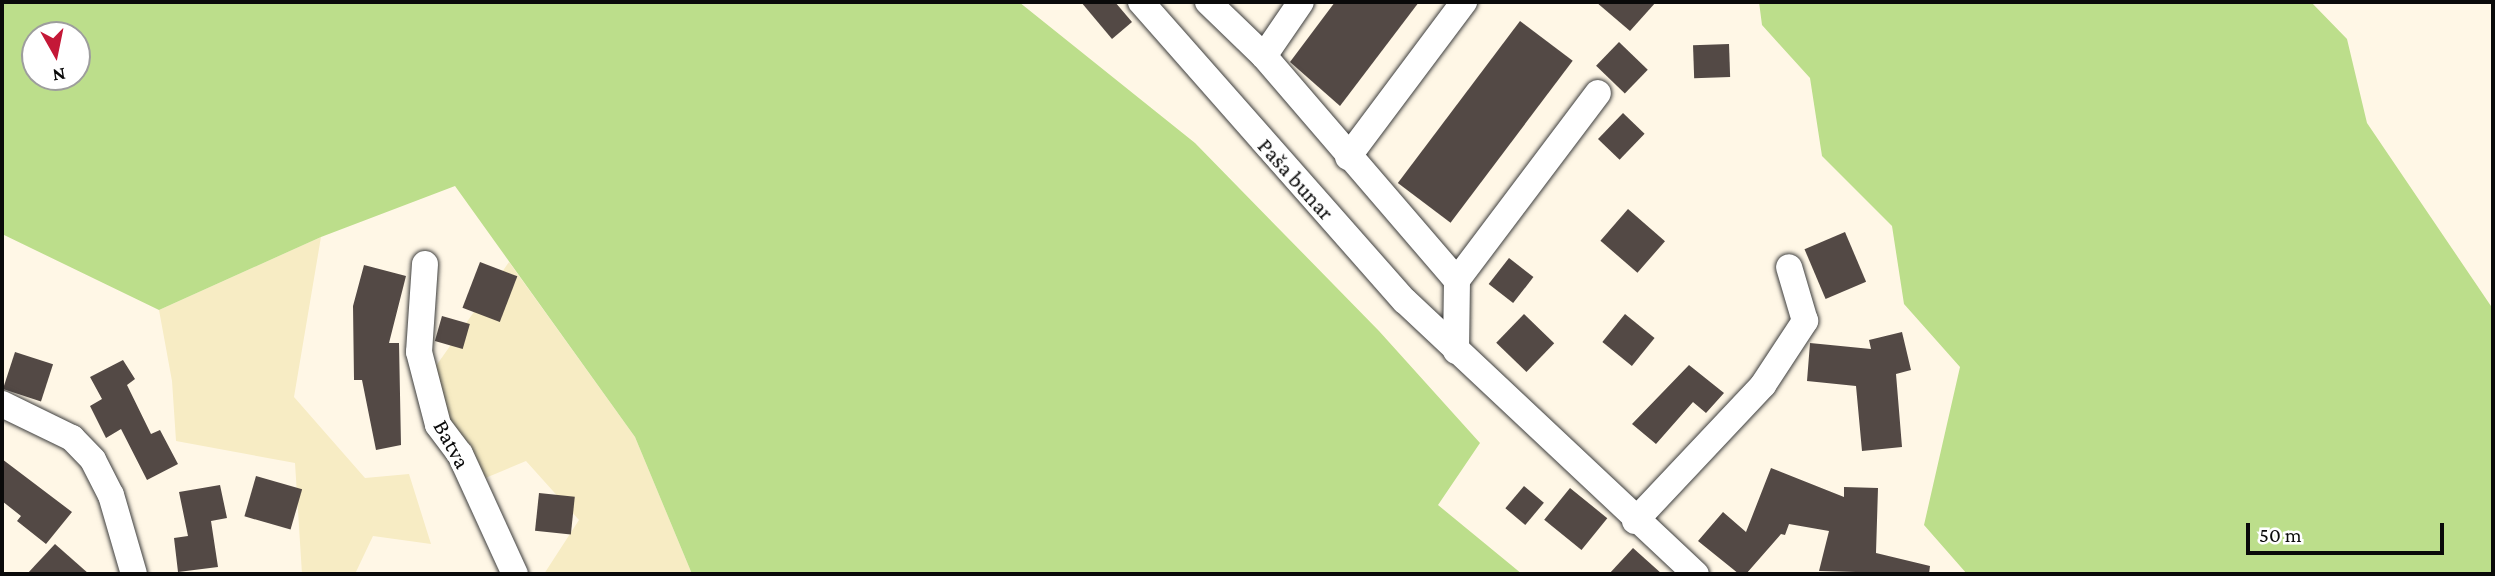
<!DOCTYPE html>
<html>
<head>
<meta charset="utf-8">
<style>
  body { margin:0 }
  #map { position:relative; width:2495px; height:576px; overflow:hidden; background:#fff7e6; font-family:"Crimson Pro",serif }
  div>[style] { position:absolute }
  .farmland>* { inset:0; background:#f7ecc4 }
  .forest>* { inset:0; background:#bcde8b }
  .building>* { inset:0; background:#534945; transform-origin:0 0 }
  .roads { filter:drop-shadow(0 0 2px #3d3d3d) drop-shadow(0 0 2px #3d3d3d) }
  .minor>* { height:26px; margin:-13px; padding:0 13px; transform-origin:13px; border-radius:13px; background:#fff }
  span { translate:-50% -50%; white-space:nowrap; text-align:center; line-height:1.15; -webkit-text-stroke:7px #fff; paint-order:stroke }
  .street-label { font-size:23px; color:#0a0a0a }
  .frame { position:absolute; inset:0; border:4px solid #0a0a0a; pointer-events:none }
  .north { position:absolute; left:21px; top:21px; width:70px; height:70px; box-sizing:border-box; background:#fff; border:2px solid #9d9d9d; border-radius:50%; rotate:171deg; font-size:19px; font-weight:700; line-height:28px; text-align:center; color:#0a0a0a }
  .north::after { content:''; display:block; margin:auto; width:24px; height:32px; background:#c41837; clip-path:polygon(50% 0,100% 100%,50% 72%,0 100%) }
  .scale { position:absolute; left:2246px; top:523px; width:198px; height:32px; box-sizing:border-box; border:4px solid #0a0a0a; border-top:0; padding-left:9px; font-size:21px; line-height:24px; white-space:nowrap; color:#0a0a0a; -webkit-text-stroke:5px #fff; paint-order:stroke }
</style>
</head>
<body>
<div id="map">
  <div class="farmland">
    <i style="clip-path:polygon(321px 237px,294px 397px,365px 478px,409px 474px,431px 544px,373px 536px,355px 574px,302px 574px,295px 463px,176px 441px,172px 381px,159px 310px)"></i>
    <i style="clip-path:polygon(509px 262px,635px 437px,692px 574px,544px 574px,579px 520px,526px 461px,464px 487px,417px 393px)"></i>
  </div>
  <div class="forest">
    <i style="clip-path:polygon(evenodd,2px 2px,1019px 2px,1195px 143px,1379px 331px,1480px 443px,1438px 505px,1522px 574px,692px 574px,635px 437px,455px 186px,321px 237px,159px 310px,2px 234px,2px 2px,35px 35px,77px 35px,77px 77px,35px 77px,35px 35px)"></i>
    <i style="clip-path:polygon(1759px 2px,2311px 2px,2347px 39px,2367px 123px,2493px 309px,2493px 574px,1967px 574px,1924px 525px,1960px 367px,1904px 304px,1892px 226px,1822px 156px,1810px 78px,1762px 25px)"></i>
  </div>
  <div class="building">
    <i style="clip-path:polygon(1081px 2px,1115px 2px,1132px 22px,1112px 39px)"></i>
    <i style="clip-path:polygon(1335px 2px,1419px 2px,1340px 106px,1290px 62px)"></i>
    <i style="clip-path:polygon(1596px 2px,1656px 2px,1630px 31px)"></i>
    <i style="left:1520px;top:21px;width:66px;height:203px;rotate:37deg"></i>
    <i style="left:1619px;top:42px;width:40px;height:33px;rotate:44deg"></i>
    <i style="left:1729px;top:44px;width:33px;height:36px;rotate:88deg"></i>
    <i style="left:1623px;top:113px;width:30px;height:36px;rotate:44deg"></i>
    <i style="left:1628px;top:209px;width:49px;height:42px;rotate:41deg"></i>
    <i style="left:1845px;top:232px;width:54px;height:44px;rotate:67deg"></i>
    <i style="left:1509px;top:258px;width:31px;height:33px;rotate:38deg"></i>
    <i style="left:480px;top:262px;width:40px;height:49px;rotate:21deg"></i>
    <i style="clip-path:polygon(364px 265px,406px 276px,389px 343px,399px 343px,401px 445px,376px 450px,362px 380px,354px 380px,353px 306px)"></i>
    <i style="left:1524px;top:314px;width:42px;height:40px;rotate:44deg"></i>
    <i style="left:1625px;top:314px;width:38px;height:36px;rotate:39deg"></i>
    <i style="left:442px;top:316px;width:29px;height:26px;rotate:16deg"></i>
    <i style="clip-path:polygon(1902px 332px,1911px 370px,1896px 374px,1902px 447px,1862px 451px,1856px 386px,1807px 381px,1810px 343px,1871px 349px,1869px 340px)"></i>
    <i style="left:15px;top:352px;width:40px;height:39px;rotate:18deg"></i>
    <i style="clip-path:polygon(123px 360px,135px 379px,127px 385px,151px 434px,160px 430px,178px 464px,147px 480px,121px 429px,106px 438px,90px 406px,102px 399px,90px 377px)"></i>
    <i style="clip-path:polygon(1689px 365px,1724px 393px,1706px 413px,1693px 402px,1656px 444px,1632px 424px)"></i>
    <i style="clip-path:polygon(2px 459px,72px 512px,46px 544px,17px 521px,21px 516px,2px 501px)"></i>
    <i style="clip-path:polygon(1771px 468px,1844px 497px,1844px 487px,1878px 488px,1876px 553px,1930px 566px,1929px 574px,1819px 571px,1829px 531px,1789px 524px,1785px 535px,1781px 534px,1746px 574px,1739px 574px,1698px 541px,1723px 512px,1746px 532px)"></i>
    <i style="left:256px;top:476px;width:48px;height:42px;rotate:16deg"></i>
    <i style="clip-path:polygon(220px 485px,227px 518px,211px 521px,218px 567px,178px 572px,174px 538px,188px 536px,179px 492px)"></i>
    <i style="left:1524px;top:486px;width:26px;height:29px;rotate:40deg"></i>
    <i style="left:1570px;top:488px;width:48px;height:41px;rotate:39deg"></i>
    <i style="left:539px;top:493px;width:36px;height:38px;rotate:6deg"></i>
    <i style="clip-path:polygon(55px 544px,89px 574px,27px 574px)"></i>
    <i style="clip-path:polygon(1633px 548px,1662px 574px,1609px 574px)"></i>
  </div>
  <div class="roads">
    <div class="minor">
      <i style="left:1141px;top:2px;width:399px;rotate:48.6deg"></i>
      <i style="left:1405px;top:301px;width:399px;rotate:43.2deg"></i>
      <i style="left:1208px;top:2px;width:78px;rotate:44deg"></i>
      <i style="left:1264px;top:56px;width:296px;rotate:49.3deg"></i>
      <i style="left:1457px;top:280px;width:71px;rotate:90.8deg"></i>
      <i style="left:1264px;top:56px;width:65px;rotate:-55.6deg"></i>
      <i style="left:1348px;top:157px;width:194px;rotate:-53.2deg"></i>
      <i style="left:425px;top:264px;width:88px;rotate:93.9deg"></i>
      <i style="left:419px;top:352px;width:75px;rotate:75.4deg"></i>
      <i style="left:438px;top:425px;width:36px;rotate:53deg"></i>
      <i style="left:460px;top:454px;width:132px;rotate:65.4deg"></i>
      <i style="left:1457px;top:280px;width:234px;rotate:-53deg"></i>
      <i style="left:2px;top:404px;width:78px;rotate:25.9deg"></i>
      <i style="left:72px;top:438px;width:30px;rotate:46deg"></i>
      <i style="left:93px;top:460px;width:39px;rotate:63deg"></i>
      <i style="left:111px;top:495px;width:82px;rotate:73.8deg"></i>
      <i style="left:1635px;top:521px;width:187px;rotate:-46.7deg"></i>
      <i style="left:1763px;top:385px;width:77px;rotate:-56.7deg"></i>
      <i style="left:1805px;top:321px;width:56px;rotate:-106.5deg"></i>
    </div>
  </div>
  <div class="street-label">
    <span style="left:1296px;top:179px;rotate:48deg">Paša bunar</span>
    <span style="left:452px;top:444px;rotate:61deg">Batva</span>
  </div>
  <div class="frame"></div>
  <div class="north">N</div>
  <div class="scale">50 m</div>
</div>
</body>
</html>
